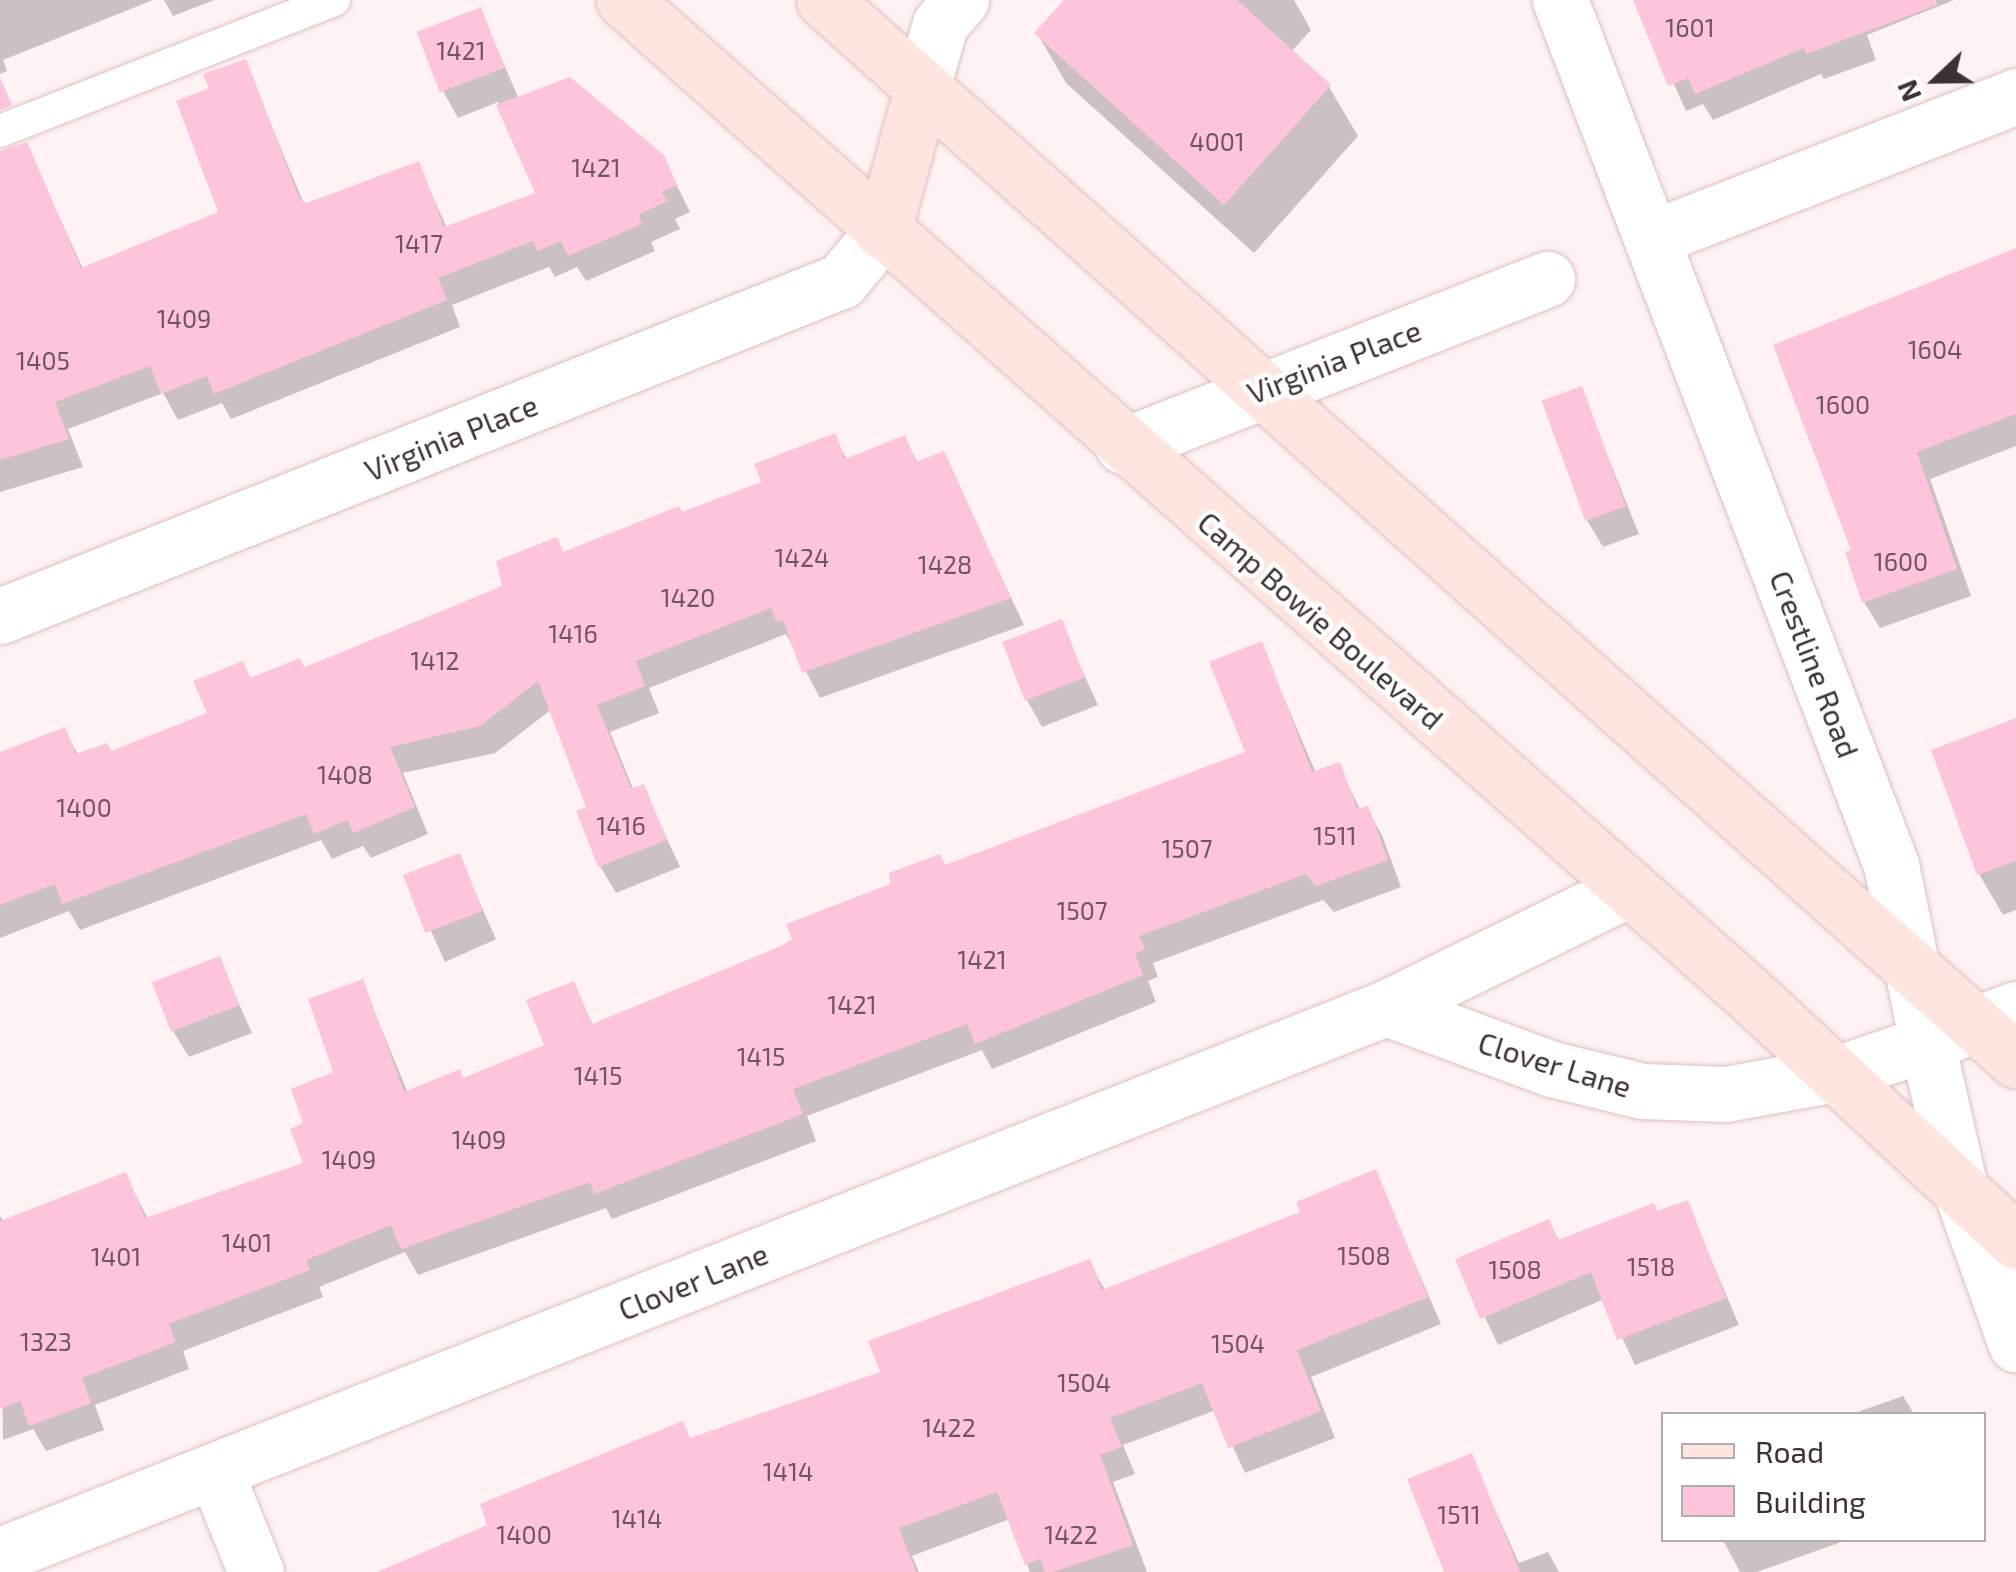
<!DOCTYPE html>
<html>
<head>
<meta charset="utf-8">
<style>
  body { margin:0 }
  #map { position:relative; width:2016px; height:1572px; overflow:hidden; background:#fff2f3; font-family:"Exo 2",sans-serif }
  div>[style] { position:absolute }
  .shadow>* { inset:0; background:#0003; transform-origin:0 0 }
  .building>* { inset:0; background:#fec4dc; transform-origin:0 0 }
  .roads { filter:drop-shadow(0 0 2px #dfc0c2) drop-shadow(0 0 2px #dfc0c2) }
  .service>* { height:32px; margin:-16px; padding:0 16px; transform-origin:16px; border-radius:16px; background:#fff }
  .minor>* { height:55px; margin:-27.5px; padding:0 27.5px; transform-origin:27.5px; border-radius:27.5px; background:#fff }
  .tertiary>* { height:55px; margin:-27.5px; padding:0 27.5px; transform-origin:27.5px; border-radius:27.5px; background:#fff }
  .secondary>* { height:55px; margin:-27.5px; padding:0 27.5px; transform-origin:27.5px; border-radius:27.5px; background:#fee5e0 }
  span { translate:-50% -50%; white-space:nowrap; text-align:center; line-height:1.15; -webkit-text-stroke:9px #fff; paint-order:stroke }
  .number-label { font-size:25px; color:#6d565c }
  .number-label span { -webkit-text-stroke-width:0 }
  .street-label { font-size:30px; color:#3d3132 }
  .legend { position:absolute; left:1661px; top:1412px; width:325px; height:130px; box-sizing:border-box; background:#fff; border:2px solid #b1adad; margin:0; padding:12px 18px; list-style:none; font-size:30px; color:#3d3132 }
  .legend li { display:flex; align-items:center; gap:20px; height:50px }
  .legend b { width:50px; border:2px solid #b1adad }
  .north { position:absolute; left:1886px; top:30px; width:100px; height:100px; -webkit-text-stroke:8px #fff; paint-order:stroke; rotate:248deg; font-size:28px; font-weight:700; line-height:40px; text-align:center; color:#3d3132 }
  .north::after { content:''; display:block; margin:auto; width:35px; height:45px; background:#3d3132; clip-path:polygon(50% 0,100% 100%,50% 72%,0 100%) }
</style>
</head>
<body>
<div id="map">
  <div class="shadow">
    <i style="clip-path:polygon(0 0,153px 0,3px 60px,7px 71px,0 74px)"></i>
    <i style="clip-path:polygon(164px 0,214px 0,173px 16px)"></i>
    <i style="clip-path:polygon(1067px 0,1294px 0,1311px 30px,1291px 52px,1329px 87px,1358px 136px,1254px 253px,1066px 83px,1037px 33px)"></i>
    <i style="clip-path:polygon(1636px 0,1954px 0,1867px 35px,1876px 60px,1824px 79px,1821px 74px,1713px 120px,1703px 104px,1686px 111px)"></i>
    <i style="clip-path:polygon(480px 10px,519px 99px,663px 157px,690px 212px,675px 219px,680px 229px,651px 242px,655px 251px,586px 281px,577px 267px,555px 277px,549px 267px,452px 305px,460px 327px,231px 419px,222px 403px,178px 420px,163px 393px,68px 429px,83px 467px,0 492px,0 161px,28px 149px,83px 269px,221px 213px,212px 90px,245px 62px,304px 204px,418px 164px,447px 228px,539px 195px,498px 102px,458px 118px,443px 91px)"></i>
    <i style="clip-path:polygon(2016px 249px,2016px 446px,1930px 479px,1971px 596px,1880px 628px,1864px 602px,1855px 551px)"></i>
    <i style="clip-path:polygon(1581px 390px,1639px 534px,1603px 547px,1587px 520px)"></i>
    <i style="clip-path:polygon(834px 436px,848px 461px,904px 438px,918px 463px,943px 454px,1024px 625px,820px 698px,786px 634px,649px 688px,659px 713px,610px 732px,634px 791px,643px 787px,680px 867px,616px 893px,600px 866px,589px 808px,552px 709px,495px 753px,403px 773px,428px 834px,371px 858px,363px 846px,332px 859px,321px 840px,80px 930px,69px 911px,0 938px,0 797px,64px 730px,79px 756px,111px 754px,210px 714px,242px 664px,252px 680px,304px 669px,505px 588px,564px 555px,764px 483px)"></i>
    <i style="clip-path:polygon(1060px 622px,1098px 705px,1042px 727px,1027px 700px)"></i>
    <i style="clip-path:polygon(1261px 645px,1316px 773px,1338px 765px,1361px 811px,1367px 809px,1382px 835px,1401px 887px,1334px 912px,1323px 900px,1153px 963px,1158px 977px,1148px 981px,1156px 1002px,992px 1069px,982px 1050px,807px 1116px,816px 1141px,612px 1219px,606px 1208px,418px 1275px,405px 1252px,319px 1287px,323px 1297px,183px 1351px,189px 1369px,95px 1405px,104px 1430px,46px 1451px,33px 1429px,3px 1440px,0 1216px,4px 1222px,125px 1175px,148px 1219px,307px 1165px,307px 1124px,336px 1073px,362px 982px,408px 1093px,463px 1081px,548px 1046px,572px 984px,594px 1026px,782px 948px,946px 868px,1248px 754px)"></i>
    <i style="clip-path:polygon(2016px 718px,2016px 910px,2003px 915px,1979px 874px)"></i>
    <i style="left:459px;top:856px;width:91px;height:56px;rotate:66deg"></i>
    <i style="clip-path:polygon(219px 959px,252px 1033px,189px 1057px,173px 1031px)"></i>
    <i style="clip-path:polygon(1375px 1172px,1441px 1324px,1311px 1377px,1335px 1438px,1245px 1473px,1216px 1410px,1123px 1445px,1135px 1474px,1113px 1482px,1147px 1572px,1030px 1572px,1010px 1519px,912px 1556px,919px 1572px,382px 1572px,691px 1440px,883px 1373px,1089px 1263px,1106px 1291px,1304px 1214px)"></i>
    <i style="clip-path:polygon(1687px 1203px,1739px 1325px,1635px 1365px,1604px 1299px,1498px 1345px,1458px 1260px,1548px 1222px,1560px 1242px)"></i>
    <i style="clip-path:polygon(1903px 1396px,1914px 1414px,1852px 1414px)"></i>
    <i style="clip-path:polygon(1471px 1457px,1519px 1563px,1548px 1552px,1559px 1572px,1447px 1572px)"></i>
    <i style="clip-path:polygon(1723px 1540px,1847px 1540px,1757px 1572px,1740px 1572px)"></i>
  </div>
  <div class="building">
    <i style="clip-path:polygon(1064px 0,1237px 0,1331px 85px,1224px 205px,1034px 33px)"></i>
    <i style="clip-path:polygon(1633px 0,1936px 0,1937px 5px,1806px 54px,1804px 48px,1695px 94px,1688px 78px,1668px 86px)"></i>
    <i style="left:481px;top:7px;width:65px;height:69px;rotate:69deg"></i>
    <i style="clip-path:polygon(246px 59px,299px 198px,307px 203px,419px 161px,444px 227px,535px 193px,496px 105px,570px 77px,664px 155px,677px 185px,662px 192px,667px 201px,638px 215px,642px 224px,568px 256px,561px 241px,537px 251px,533px 241px,438px 278px,447px 300px,214px 394px,207px 376px,161px 394px,150px 366px,55px 402px,69px 439px,0 460px,0 151px,27px 142px,81px 268px,218px 212px,176px 101px,209px 88px,203px 74px)"></i>
    <i style="clip-path:polygon(0 78px,12px 105px,0 110px)"></i>
    <i style="clip-path:polygon(2016px 248px,2016px 414px,1917px 452px,1957px 569px,1862px 603px,1845px 552px,1851px 550px,1773px 345px)"></i>
    <i style="left:1582px;top:386px;width:128px;height:43px;rotate:70deg"></i>
    <i style="clip-path:polygon(835px 433px,845px 459px,905px 435px,916px 462px,944px 451px,1011px 598px,802px 673px,783px 620px,776px 622px,771px 608px,636px 661px,645px 686px,597px 705px,631px 789px,644px 784px,667px 840px,598px 867px,576px 811px,586px 807px,538px 681px,480px 726px,390px 747px,415px 807px,353px 833px,348px 820px,314px 834px,306px 814px,62px 904px,55px 884px,0 905px,0 752px,65px 727px,76px 754px,107px 743px,111px 751px,207px 713px,193px 681px,243px 661px,250px 678px,300px 658px,304px 667px,330px 657px,502px 586px,496px 561px,557px 537px,563px 552px,679px 506px,682px 512px,761px 482px,754px 464px)"></i>
    <i style="left:1062px;top:619px;width:63px;height:64px;rotate:69deg"></i>
    <i style="clip-path:polygon(1262px 641px,1312px 772px,1340px 762px,1357px 809px,1368px 806px,1388px 860px,1316px 886px,1306px 874px,1139px 936px,1145px 949px,1135px 954px,1143px 975px,975px 1044px,967px 1024px,793px 1089px,803px 1114px,594px 1194px,590px 1182px,401px 1249px,391px 1225px,306px 1260px,310px 1270px,169px 1324px,176px 1342px,82px 1378px,91px 1403px,29px 1426px,20px 1401px,0 1409px,0 1221px,126px 1172px,145px 1218px,303px 1163px,290px 1129px,303px 1123px,291px 1089px,333px 1072px,308px 999px,363px 979px,404px 1092px,460px 1069px,463px 1078px,544px 1045px,526px 1000px,574px 981px,592px 1024px,781px 946px,792px 939px,786px 924px,890px 884px,889px 873px,940px 854px,945px 865px,1245px 752px,1209px 662px)"></i>
    <i style="clip-path:polygon(2016px 718px,2016px 861px,1977px 875px,1931px 750px)"></i>
    <i style="left:460px;top:853px;width:62px;height:61px;rotate:69deg"></i>
    <i style="left:220px;top:956px;width:53px;height:73px;rotate:69deg"></i>
    <i style="clip-path:polygon(1376px 1169px,1428px 1297px,1297px 1350px,1321px 1411px,1228px 1448px,1202px 1383px,1110px 1418px,1122px 1447px,1100px 1455px,1133px 1545px,1053px 1572px,1045px 1572px,1040px 1559px,1025px 1565px,997px 1492px,899px 1528px,916px 1572px,377px 1572px,487px 1525px,480px 1504px,683px 1421px,690px 1438px,880px 1372px,868px 1341px,1090px 1259px,1102px 1290px,1300px 1212px,1296px 1202px)"></i>
    <i style="clip-path:polygon(1688px 1200px,1726px 1298px,1617px 1340px,1591px 1272px,1480px 1319px,1455px 1259px,1549px 1219px,1558px 1240px,1654px 1203px,1657px 1211px)"></i>
    <i style="clip-path:polygon(1472px 1453px,1520px 1572px,1444px 1572px,1407px 1479px)"></i>
  </div>
  <div class="roads">
    <div class="service">
      <i style="left:0;top:131px;width:359px;rotate:-21.4deg"></i>
    </div>
    <div class="minor">
      <i style="left:922px;top:88px;width:66px;rotate:-74.3deg"></i>
      <i style="left:940px;top:24px;width:32px;rotate:-49deg"></i>
      <i style="left:1655px;top:237px;width:388px;rotate:-21.3deg"></i>
      <i style="left:1123px;top:446px;width:456px;rotate:-21.5deg"></i>
      <i style="left:0;top:616px;width:905px;rotate:-21.72deg"></i>
      <i style="left:841px;top:281px;width:65px;rotate:-50deg"></i>
      <i style="left:1386px;top:1008px;width:177px;rotate:20.2deg"></i>
      <i style="left:1552px;top:1069px;width:93px;rotate:13.7deg"></i>
      <i style="left:1642px;top:1091px;width:83px;rotate:2.1deg"></i>
      <i style="left:1725px;top:1094px;width:113px;rotate:-10.2deg"></i>
      <i style="left:1836px;top:1074px;width:96px;rotate:-18.8deg"></i>
      <i style="left:1927px;top:1043px;width:182px;rotate:-101.4deg"></i>
      <i style="left:1891px;top:865px;width:926px;rotate:-110.94deg"></i>
      <i style="left:215px;top:1471px;width:109px;rotate:67.9deg"></i>
      <i style="left:0;top:1555px;width:1490px;rotate:-21.54deg"></i>
      <i style="left:1386px;top:1008px;width:268px;rotate:-26.1deg"></i>
    </div>
    <div class="tertiary">
      <i style="left:2016px;top:1009px;width:95px;rotate:159.1deg"></i>
      <i style="left:1927px;top:1043px;width:149px;rotate:77.2deg"></i>
      <i style="left:1960px;top:1188px;width:166px;rotate:70.3deg"></i>
    </div>
    <div class="secondary">
      <i style="left:624px;top:0;width:1500px;rotate:41.46deg"></i>
      <i style="left:1748px;top:993px;width:365px;rotate:42.8deg"></i>
      <i style="left:824px;top:0;width:1595px;rotate:41.65deg"></i>
      <i style="left:883px;top:231px;width:148px;rotate:-74.7deg"></i>
    </div>
  </div>
  <div class="number-label">
    <span style="left:1690px;top:27px">1601</span>
    <span style="left:461px;top:50px">1421</span>
    <span style="left:1217px;top:141px">4001</span>
    <span style="left:596px;top:167px">1421</span>
    <span style="left:419px;top:243px">1417</span>
    <span style="left:184px;top:318px">1409</span>
    <span style="left:1935px;top:349px">1604</span>
    <span style="left:43px;top:360px">1405</span>
    <span style="left:1843px;top:404px">1600</span>
    <span style="left:802px;top:557px">1424</span>
    <span style="left:1901px;top:561px">1600</span>
    <span style="left:945px;top:564px">1428</span>
    <span style="left:688px;top:597px">1420</span>
    <span style="left:573px;top:633px">1416</span>
    <span style="left:435px;top:660px">1412</span>
    <span style="left:345px;top:774px">1408</span>
    <span style="left:84px;top:807px">1400</span>
    <span style="left:621px;top:825px">1416</span>
    <span style="left:1335px;top:835px">1511</span>
    <span style="left:1187px;top:848px">1507</span>
    <span style="left:1082px;top:910px">1507</span>
    <span style="left:982px;top:959px">1421</span>
    <span style="left:852px;top:1004px">1421</span>
    <span style="left:761px;top:1056px">1415</span>
    <span style="left:598px;top:1075px">1415</span>
    <span style="left:479px;top:1139px">1409</span>
    <span style="left:349px;top:1159px">1409</span>
    <span style="left:247px;top:1242px">1401</span>
    <span style="left:1364px;top:1255px">1508</span>
    <span style="left:116px;top:1256px">1401</span>
    <span style="left:1651px;top:1266px">1518</span>
    <span style="left:1515px;top:1269px">1508</span>
    <span style="left:46px;top:1341px">1323</span>
    <span style="left:1238px;top:1343px">1504</span>
    <span style="left:1084px;top:1382px">1504</span>
    <span style="left:949px;top:1427px">1422</span>
    <span style="left:788px;top:1471px">1414</span>
    <span style="left:1459px;top:1514px">1511</span>
    <span style="left:637px;top:1518px">1414</span>
    <span style="left:524px;top:1534px">1400</span>
    <span style="left:1071px;top:1534px">1422</span>
  </div>
  <div class="street-label">
    <span style="left:1334px;top:361px;rotate:-21deg">Virginia Place</span>
    <span style="left:451px;top:437px;rotate:-22deg">Virginia Place</span>
    <span style="left:1321px;top:620px;rotate:41deg">Camp Bowie Boulevard</span>
    <span style="left:1815px;top:664px;rotate:69deg">Crestline Road</span>
    <span style="left:1555px;top:1064px;rotate:17deg">Clover Lane</span>
    <span style="left:693px;top:1281px;rotate:-22deg">Clover Lane</span>
  </div>
  <ul class="legend">
  <li><b style="height:12px;background:#fee5e0"></b>Road</li>
  <li><b style="height:28px;background:#fec4dc"></b>Building</li>
  </ul>
  <div class="north">N</div>
</div>
</body>
</html>
